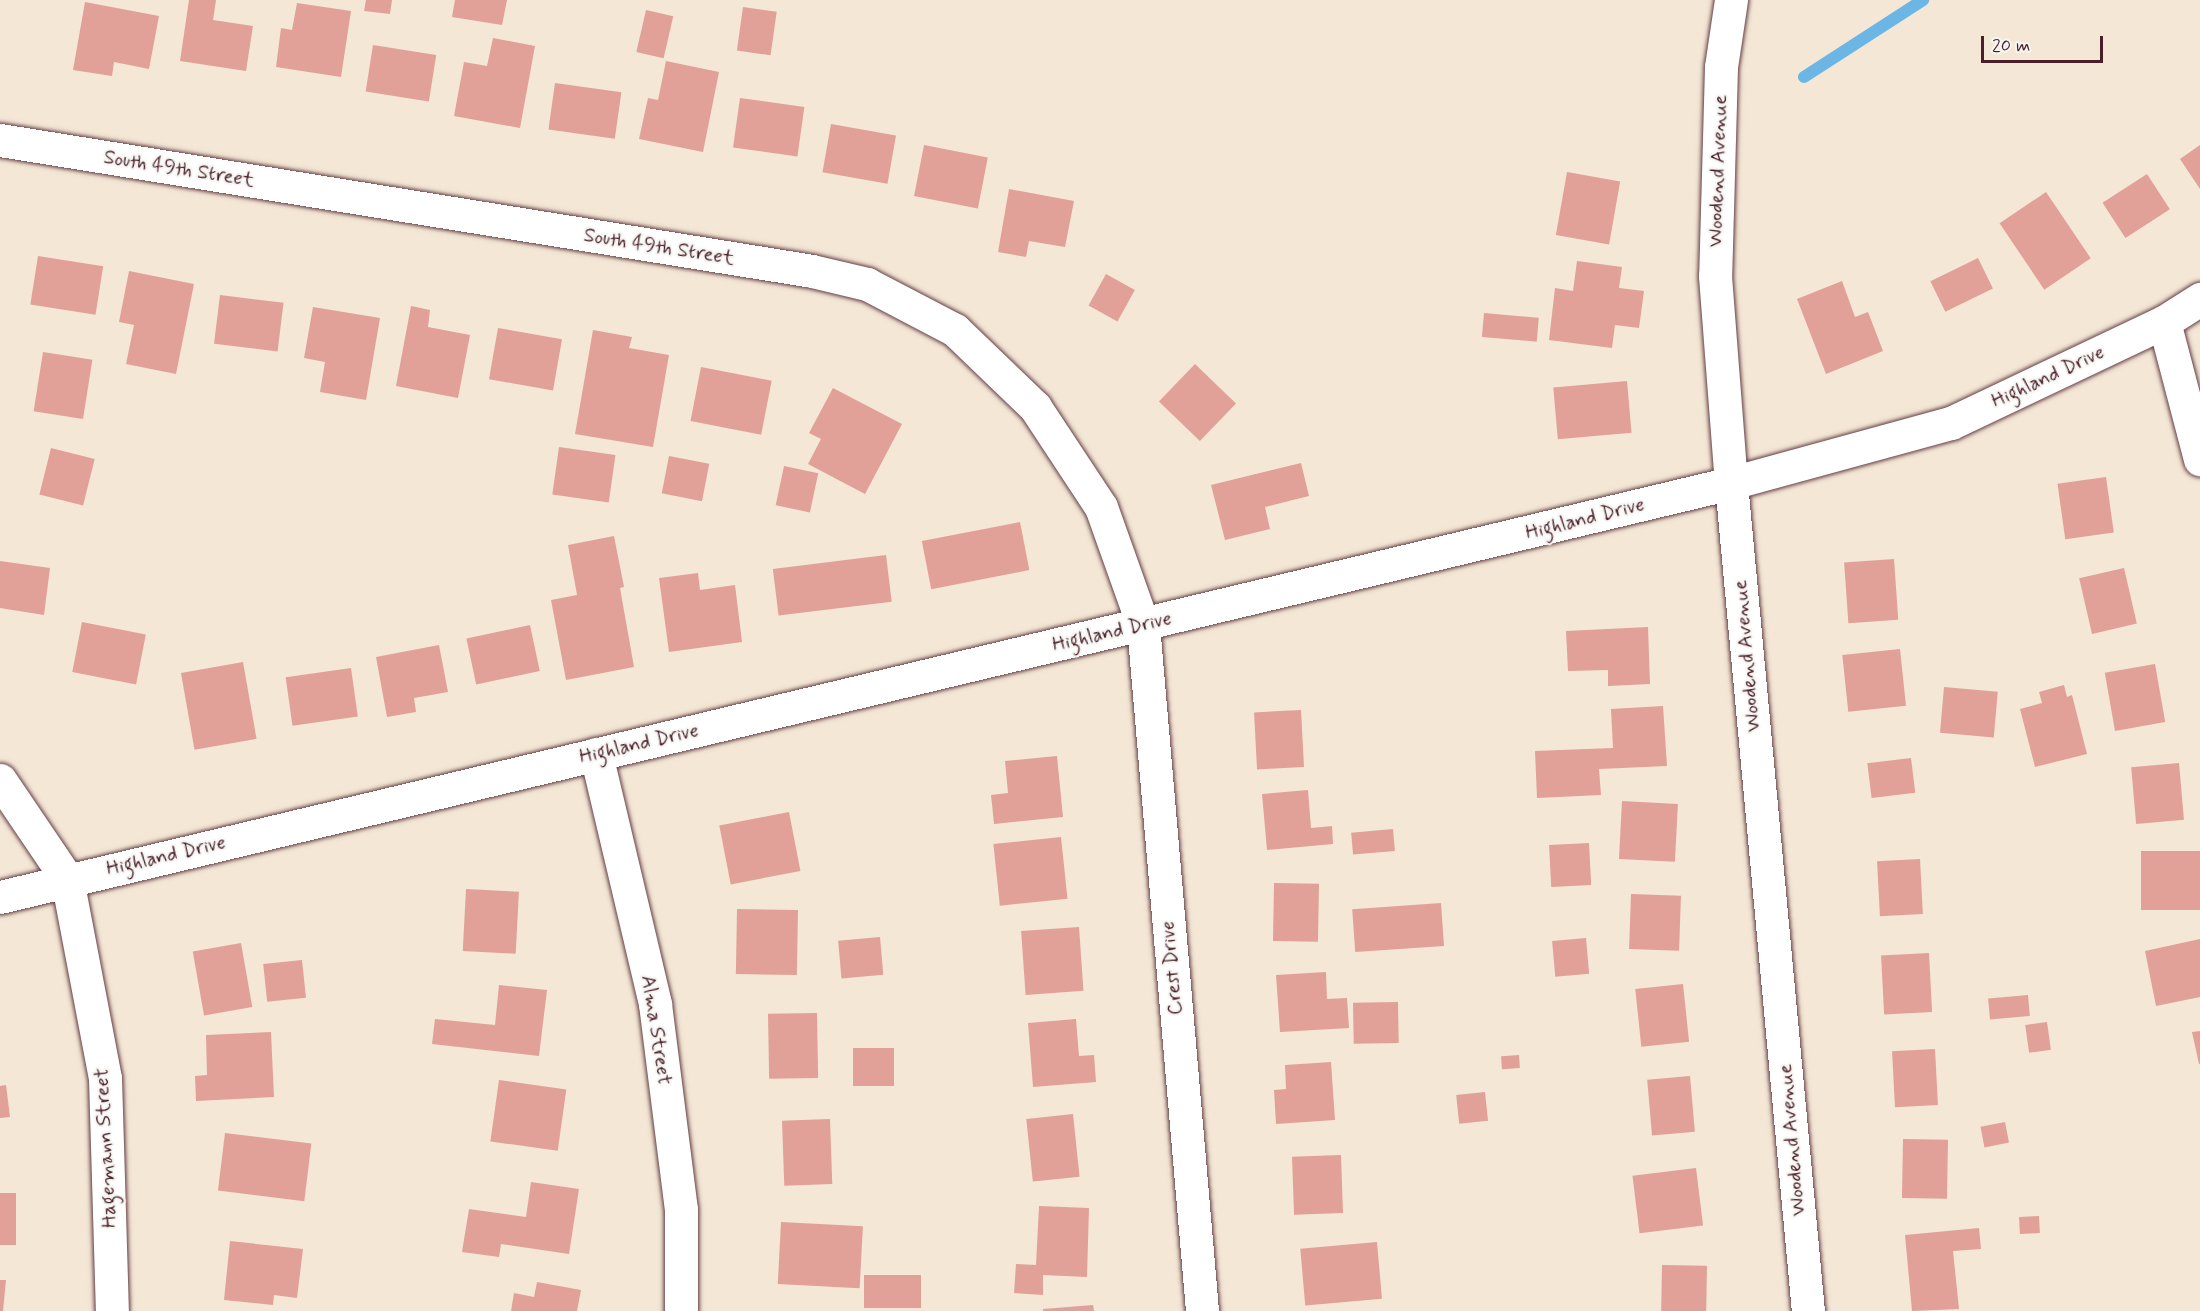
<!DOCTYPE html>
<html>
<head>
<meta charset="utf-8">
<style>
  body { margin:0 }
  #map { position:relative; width:2200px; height:1311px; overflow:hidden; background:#f4e7d5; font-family:Mynerve,sans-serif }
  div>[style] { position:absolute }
  .stream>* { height:12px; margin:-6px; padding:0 6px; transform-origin:6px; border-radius:6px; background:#6bb6e4 }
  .building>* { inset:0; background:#e1a198; transform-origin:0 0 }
  .roads { filter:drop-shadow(0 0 2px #643d44) drop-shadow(0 0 2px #643d44) }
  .minor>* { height:33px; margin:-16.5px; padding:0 16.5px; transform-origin:16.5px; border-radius:16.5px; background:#fff }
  span { translate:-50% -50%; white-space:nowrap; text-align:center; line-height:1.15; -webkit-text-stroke:4.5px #f6f6f2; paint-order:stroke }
  .street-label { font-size:20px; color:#4a1f2b }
  .scale { position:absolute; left:1981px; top:36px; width:122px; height:27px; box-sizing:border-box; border:3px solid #4a1f2b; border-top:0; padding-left:8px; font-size:18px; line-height:21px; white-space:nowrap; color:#4a1f2b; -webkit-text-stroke:4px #f6f6f2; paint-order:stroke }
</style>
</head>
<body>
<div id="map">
  <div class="stream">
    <i style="left:1804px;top:77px;width:142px;rotate:-32.9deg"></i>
  </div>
  <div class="building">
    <i style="clip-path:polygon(189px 0,216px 0,213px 20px,253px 26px,246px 71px,180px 61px)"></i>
    <i style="clip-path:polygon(366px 0,392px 0,390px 14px,364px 11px)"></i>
    <i style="clip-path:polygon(455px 0,507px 0,502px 25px,452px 17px)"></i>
    <i style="clip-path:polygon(85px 2px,159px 16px,149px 69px,114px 62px,112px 76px,73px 70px)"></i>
    <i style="clip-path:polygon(297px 3px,351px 11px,341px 77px,276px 67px,281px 28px,292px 30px)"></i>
    <i style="left:743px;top:7px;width:34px;height:44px;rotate:8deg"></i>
    <i style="left:646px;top:10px;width:28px;height:43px;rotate:13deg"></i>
    <i style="clip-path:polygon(493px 38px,535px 46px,520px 128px,454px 116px,464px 62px,487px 66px)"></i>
    <i style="left:373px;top:45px;width:64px;height:47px;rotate:9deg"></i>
    <i style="clip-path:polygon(666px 61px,719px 72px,703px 152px,639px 139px,648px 98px,658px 100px)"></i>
    <i style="left:555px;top:83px;width:67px;height:47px;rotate:8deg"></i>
    <i style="left:740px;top:98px;width:65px;height:50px;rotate:8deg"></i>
    <i style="left:831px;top:124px;width:66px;height:49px;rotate:10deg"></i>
    <i style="left:924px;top:145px;width:65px;height:52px;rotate:11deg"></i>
    <i style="clip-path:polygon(2200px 145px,2200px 189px,2180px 159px)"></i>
    <i style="left:1567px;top:172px;width:54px;height:64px;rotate:10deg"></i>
    <i style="left:2147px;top:174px;width:42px;height:53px;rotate:57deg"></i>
    <i style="clip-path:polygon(1009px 189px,1074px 201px,1065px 247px,1029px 241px,1026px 257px,998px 252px)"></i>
    <i style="left:2046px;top:192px;width:80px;height:56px;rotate:56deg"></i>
    <i style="left:38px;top:256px;width:66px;height:49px;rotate:9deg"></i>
    <i style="left:1978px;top:258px;width:34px;height:53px;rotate:64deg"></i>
    <i style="clip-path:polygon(1577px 261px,1622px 267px,1619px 288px,1644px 291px,1639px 328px,1615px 325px,1612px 348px,1549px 340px,1555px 288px,1573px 291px)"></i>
    <i style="clip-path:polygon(129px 271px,194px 284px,176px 374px,126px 364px,134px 325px,119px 322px)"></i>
    <i style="left:1106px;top:274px;width:33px;height:36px;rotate:29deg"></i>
    <i style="clip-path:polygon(1842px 281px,1855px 317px,1868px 312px,1883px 351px,1826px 374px,1797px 299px)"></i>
    <i style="left:220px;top:295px;width:64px;height:49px;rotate:7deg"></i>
    <i style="clip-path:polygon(411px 306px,430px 310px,428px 327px,470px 335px,458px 398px,396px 386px)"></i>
    <i style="clip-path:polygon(313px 307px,380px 318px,366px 400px,320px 392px,325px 362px,304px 358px)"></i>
    <i style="left:1484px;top:313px;width:55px;height:24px;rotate:5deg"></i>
    <i style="left:498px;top:328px;width:65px;height:52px;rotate:10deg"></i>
    <i style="clip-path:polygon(593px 330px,632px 337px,629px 348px,669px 355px,653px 447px,575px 434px)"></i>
    <i style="left:43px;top:352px;width:50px;height:60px;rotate:9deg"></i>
    <i style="left:1195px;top:364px;width:57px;height:52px;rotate:44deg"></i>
    <i style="left:701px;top:367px;width:72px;height:55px;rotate:11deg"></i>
    <i style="left:1627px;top:381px;width:52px;height:74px;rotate:85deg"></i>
    <i style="clip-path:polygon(833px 388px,902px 424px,865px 494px,808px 464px,821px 439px,809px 433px)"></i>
    <i style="left:559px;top:447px;width:57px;height:48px;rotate:8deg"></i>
    <i style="left:51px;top:448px;width:45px;height:48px;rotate:14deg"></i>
    <i style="left:669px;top:456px;width:41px;height:38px;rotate:11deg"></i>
    <i style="clip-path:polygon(1301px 463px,1309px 496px,1265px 507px,1270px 529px,1225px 540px,1211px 485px)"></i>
    <i style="left:784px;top:466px;width:35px;height:40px;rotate:12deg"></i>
    <i style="left:2106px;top:477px;width:56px;height:49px;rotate:82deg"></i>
    <i style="left:1020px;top:522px;width:49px;height:100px;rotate:79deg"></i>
    <i style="clip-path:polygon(614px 536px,624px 587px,620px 588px,634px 667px,566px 680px,551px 600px,577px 595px,568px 545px)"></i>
    <i style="left:886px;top:555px;width:47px;height:114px;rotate:83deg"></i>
    <i style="left:1894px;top:559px;width:61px;height:50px;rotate:86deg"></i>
    <i style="clip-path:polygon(0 561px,50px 568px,44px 615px,0 608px)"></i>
    <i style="left:2124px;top:568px;width:57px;height:46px;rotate:77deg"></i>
    <i style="clip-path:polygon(698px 573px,700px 590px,735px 585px,742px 642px,669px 652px,659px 578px)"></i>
    <i style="left:82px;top:622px;width:65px;height:51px;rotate:11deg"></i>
    <i style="left:530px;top:625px;width:47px;height:65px;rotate:78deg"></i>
    <i style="clip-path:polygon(1648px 627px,1650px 684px,1608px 686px,1608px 670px,1568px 671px,1566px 631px)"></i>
    <i style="clip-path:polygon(439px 645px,448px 692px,414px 698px,416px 712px,387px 717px,376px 657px)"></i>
    <i style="left:1900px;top:649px;width:57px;height:58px;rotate:84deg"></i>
    <i style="left:243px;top:662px;width:78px;height:63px;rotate:80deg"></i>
    <i style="left:2155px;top:664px;width:59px;height:51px;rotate:80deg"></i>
    <i style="left:351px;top:668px;width:49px;height:66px;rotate:82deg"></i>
    <i style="clip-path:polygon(2064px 685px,2067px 697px,2072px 695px,2087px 754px,2035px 767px,2020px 709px,2042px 703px,2039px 692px)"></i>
    <i style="left:1944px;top:687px;width:54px;height:46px;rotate:5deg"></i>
    <i style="clip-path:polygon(1663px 706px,1667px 766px,1599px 769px,1601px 795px,1537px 798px,1535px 751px,1613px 748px,1611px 709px)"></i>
    <i style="left:1301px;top:710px;width:57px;height:47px;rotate:87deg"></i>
    <i style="clip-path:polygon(1057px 756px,1063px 817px,994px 824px,991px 795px,1008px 793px,1005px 761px)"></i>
    <i style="left:1911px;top:758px;width:35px;height:44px;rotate:83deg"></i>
    <i style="left:2179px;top:763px;width:57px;height:48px;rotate:85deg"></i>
    <i style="clip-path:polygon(1308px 790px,1311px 828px,1332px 826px,1333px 844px,1267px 850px,1262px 794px)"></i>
    <i style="left:1622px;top:801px;width:56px;height:58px;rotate:3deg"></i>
    <i style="left:789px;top:812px;width:60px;height:71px;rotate:79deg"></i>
    <i style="left:1393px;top:829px;width:22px;height:42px;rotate:85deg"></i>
    <i style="left:1061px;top:837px;width:62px;height:68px;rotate:84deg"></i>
    <i style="left:1589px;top:843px;width:42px;height:40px;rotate:87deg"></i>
    <i style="left:2200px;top:851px;width:59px;height:59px;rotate:90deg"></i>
    <i style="left:1920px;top:859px;width:55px;height:43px;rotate:87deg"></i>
    <i style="left:1274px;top:883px;width:45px;height:58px;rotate:1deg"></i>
    <i style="left:466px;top:889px;width:53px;height:62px;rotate:3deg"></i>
    <i style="left:1631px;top:894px;width:50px;height:55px;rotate:2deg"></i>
    <i style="left:1441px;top:903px;width:43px;height:89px;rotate:86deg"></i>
    <i style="left:737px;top:909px;width:61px;height:65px;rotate:1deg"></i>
    <i style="left:1079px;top:927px;width:64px;height:58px;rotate:86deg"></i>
    <i style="left:880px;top:937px;width:38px;height:42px;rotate:85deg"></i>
    <i style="left:1586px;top:938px;width:36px;height:34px;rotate:85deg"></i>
    <i style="clip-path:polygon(2200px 939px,2200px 997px,2156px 1006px,2145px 951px)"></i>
    <i style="left:241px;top:943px;width:65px;height:49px;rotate:80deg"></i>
    <i style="left:1929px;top:953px;width:59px;height:48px;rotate:87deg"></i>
    <i style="left:302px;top:960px;width:38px;height:39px;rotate:84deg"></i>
    <i style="clip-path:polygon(1326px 972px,1327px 999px,1347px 998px,1349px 1028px,1280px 1032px,1276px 975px)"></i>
    <i style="left:1683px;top:984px;width:58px;height:48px;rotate:84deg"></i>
    <i style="clip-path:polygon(499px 985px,547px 990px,539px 1056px,432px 1044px,435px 1019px,495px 1025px)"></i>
    <i style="left:2028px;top:995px;width:21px;height:40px;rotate:85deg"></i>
    <i style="left:1398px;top:1002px;width:41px;height:45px;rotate:89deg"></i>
    <i style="left:817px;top:1013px;width:65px;height:49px;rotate:89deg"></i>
    <i style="clip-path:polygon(1076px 1019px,1079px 1056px,1094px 1055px,1096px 1082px,1033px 1087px,1028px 1023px)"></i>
    <i style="left:2047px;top:1022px;width:28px;height:22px;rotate:82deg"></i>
    <i style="clip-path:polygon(2200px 1031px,2200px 1064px,2199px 1064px,2192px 1032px)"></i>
    <i style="clip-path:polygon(271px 1032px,274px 1097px,196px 1101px,195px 1076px,207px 1075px,206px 1035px)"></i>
    <i style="left:853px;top:1048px;width:41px;height:38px"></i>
    <i style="left:1935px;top:1049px;width:56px;height:43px;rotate:87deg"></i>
    <i style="left:1519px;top:1055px;width:13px;height:18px;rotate:86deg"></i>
    <i style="clip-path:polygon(1331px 1062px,1335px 1120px,1276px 1124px,1274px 1090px,1286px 1089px,1285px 1065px)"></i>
    <i style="left:1690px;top:1076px;width:56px;height:43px;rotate:85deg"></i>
    <i style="left:499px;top:1080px;width:68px;height:62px;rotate:8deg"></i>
    <i style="clip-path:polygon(6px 1085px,10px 1117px,0 1118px,0 1086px)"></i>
    <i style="left:1485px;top:1092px;width:29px;height:29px;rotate:84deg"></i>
    <i style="left:1073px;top:1114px;width:63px;height:47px;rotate:84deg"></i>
    <i style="left:830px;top:1119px;width:65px;height:48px;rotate:88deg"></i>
    <i style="left:2005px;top:1122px;width:21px;height:25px;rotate:79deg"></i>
    <i style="left:225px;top:1133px;width:87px;height:58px;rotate:7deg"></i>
    <i style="left:1903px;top:1139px;width:45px;height:59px;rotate:1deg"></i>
    <i style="left:1341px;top:1155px;width:58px;height:49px;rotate:88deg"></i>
    <i style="left:1696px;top:1168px;width:58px;height:64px;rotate:83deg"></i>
    <i style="clip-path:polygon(531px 1182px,579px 1189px,569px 1254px,501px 1244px,499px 1257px,462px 1252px,469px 1209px,526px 1217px)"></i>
    <i style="left:0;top:1193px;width:16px;height:52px"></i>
    <i style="clip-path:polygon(1039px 1206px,1089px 1208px,1087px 1277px,1043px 1275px,1043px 1295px,1014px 1293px,1016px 1264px,1036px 1265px)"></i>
    <i style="left:2039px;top:1216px;width:17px;height:20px;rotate:87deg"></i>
    <i style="left:781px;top:1222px;width:82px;height:62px;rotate:3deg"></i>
    <i style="clip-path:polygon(1979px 1228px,1981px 1249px,1953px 1251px,1959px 1309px,1912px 1311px,1905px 1235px)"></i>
    <i style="clip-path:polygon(230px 1241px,303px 1249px,297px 1298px,274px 1295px,273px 1305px,224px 1300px)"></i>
    <i style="left:1377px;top:1242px;width:57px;height:77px;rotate:85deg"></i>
    <i style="left:1662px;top:1265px;width:45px;height:46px;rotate:1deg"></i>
    <i style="left:864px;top:1275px;width:57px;height:33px"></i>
    <i style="clip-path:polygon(0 1280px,6px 1280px,3px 1311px,0 1311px)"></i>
    <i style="clip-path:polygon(537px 1282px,581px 1290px,577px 1311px,511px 1311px,514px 1293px,534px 1297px)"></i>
    <i style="clip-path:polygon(1093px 1305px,1094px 1311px,1043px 1311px,1043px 1309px)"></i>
  </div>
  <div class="roads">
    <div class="minor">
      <i style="left:1731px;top:0;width:68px;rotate:98.5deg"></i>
      <i style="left:1721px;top:67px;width:209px;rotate:91.6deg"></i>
      <i style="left:1715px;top:276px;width:208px;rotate:85.6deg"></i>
      <i style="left:1731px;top:483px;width:832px;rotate:84.69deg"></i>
      <i style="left:0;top:140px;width:822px;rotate:9.16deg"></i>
      <i style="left:812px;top:271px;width:57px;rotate:13.3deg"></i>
      <i style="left:867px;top:284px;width:99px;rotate:27.6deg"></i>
      <i style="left:955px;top:330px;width:111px;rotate:43.9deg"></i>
      <i style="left:1035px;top:407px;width:120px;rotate:56.6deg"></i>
      <i style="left:1101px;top:507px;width:125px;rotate:70.4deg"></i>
      <i style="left:1143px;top:625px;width:689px;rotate:85.08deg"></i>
      <i style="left:2164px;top:322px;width:142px;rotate:75.3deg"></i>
      <i style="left:596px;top:754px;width:257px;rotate:76.7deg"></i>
      <i style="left:655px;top:1004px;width:207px;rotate:82.8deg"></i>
      <i style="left:681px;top:1209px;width:102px;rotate:90deg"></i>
      <i style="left:0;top:780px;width:120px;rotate:55.9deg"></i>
      <i style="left:67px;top:879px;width:203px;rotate:79.2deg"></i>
      <i style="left:105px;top:1078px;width:233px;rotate:88.3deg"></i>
      <i style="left:0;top:897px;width:1780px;rotate:-13.45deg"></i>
      <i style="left:1731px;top:483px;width:228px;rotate:-15.3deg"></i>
      <i style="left:1951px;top:423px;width:236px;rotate:-25.4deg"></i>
      <i style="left:2164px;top:322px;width:43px;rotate:-32.6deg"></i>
    </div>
  </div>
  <div class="street-label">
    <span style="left:179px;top:169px;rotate:9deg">South 49th Street</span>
    <span style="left:1718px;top:171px;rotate:-88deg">Woodend Avenue</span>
    <span style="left:659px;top:247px;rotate:9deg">South 49th Street</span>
    <span style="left:2048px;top:377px;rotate:-25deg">Highland Drive</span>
    <span style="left:1585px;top:519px;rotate:-14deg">Highland Drive</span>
    <span style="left:1112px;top:632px;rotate:-13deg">Highland Drive</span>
    <span style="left:1747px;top:656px;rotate:-95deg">Woodend Avenue</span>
    <span style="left:639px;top:744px;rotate:-13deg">Highland Drive</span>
    <span style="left:166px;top:856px;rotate:-13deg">Highland Drive</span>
    <span style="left:1172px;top:968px;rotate:-95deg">Crest Drive</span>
    <span style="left:656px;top:1030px;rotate:81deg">Alma Street</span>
    <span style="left:1792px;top:1140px;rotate:-95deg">Woodend Avenue</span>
    <span style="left:106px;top:1148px;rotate:-93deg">Hagemann Street</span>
  </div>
  <div class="scale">20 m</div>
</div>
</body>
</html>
